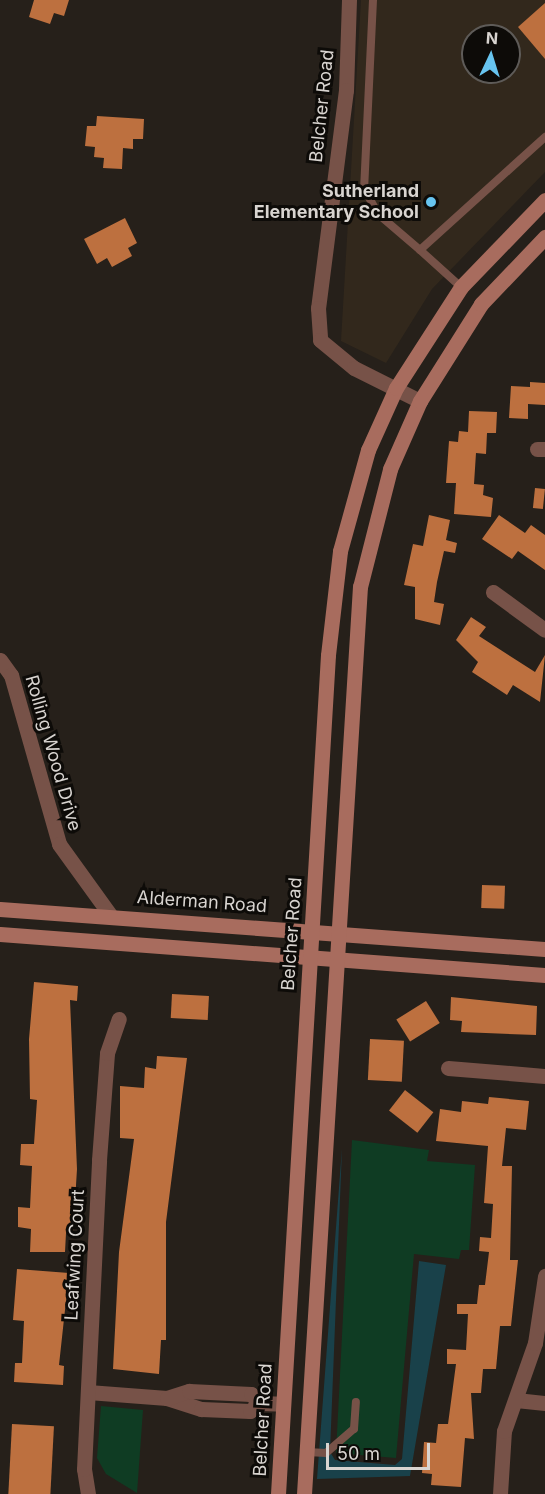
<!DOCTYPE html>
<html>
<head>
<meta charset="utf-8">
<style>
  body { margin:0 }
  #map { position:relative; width:545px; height:1494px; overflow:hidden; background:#26201a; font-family:Inter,sans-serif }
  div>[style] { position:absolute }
  .built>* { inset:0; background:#32281c }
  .green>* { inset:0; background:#0f3c23 }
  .water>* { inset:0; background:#19414a }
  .building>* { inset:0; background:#bd703f; transform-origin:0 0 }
  .lane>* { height:8px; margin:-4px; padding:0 4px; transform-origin:4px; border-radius:4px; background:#775248 }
  .street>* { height:15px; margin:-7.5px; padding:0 7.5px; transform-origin:7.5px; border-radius:7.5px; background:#775248 }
  .secondary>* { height:15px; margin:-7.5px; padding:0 7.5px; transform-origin:7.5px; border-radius:7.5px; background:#a86c5e }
  .dots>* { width:16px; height:16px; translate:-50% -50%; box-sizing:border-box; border:3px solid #0d0b08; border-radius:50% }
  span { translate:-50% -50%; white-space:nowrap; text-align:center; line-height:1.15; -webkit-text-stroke:6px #0d0b08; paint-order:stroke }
  .street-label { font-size:18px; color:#d8d4d0 }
  .poi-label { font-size:18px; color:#d8d4d0; font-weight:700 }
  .right { translate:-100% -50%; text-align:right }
  .north { position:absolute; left:461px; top:24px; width:60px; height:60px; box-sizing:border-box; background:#0d0b08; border:2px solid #5e5b58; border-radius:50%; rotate:4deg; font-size:16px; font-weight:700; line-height:24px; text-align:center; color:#d8d4d0 }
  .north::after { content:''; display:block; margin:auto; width:21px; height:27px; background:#67c4ef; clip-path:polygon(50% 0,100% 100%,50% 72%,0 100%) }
  .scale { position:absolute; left:326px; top:1443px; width:104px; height:27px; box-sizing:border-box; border:3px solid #d8d4d0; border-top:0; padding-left:8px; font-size:18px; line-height:21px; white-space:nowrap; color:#d8d4d0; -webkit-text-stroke:4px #0d0b08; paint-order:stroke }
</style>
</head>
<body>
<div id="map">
  <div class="built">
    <i style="clip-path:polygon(evenodd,361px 0,545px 0,545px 172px,432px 289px,386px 363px,341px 341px,361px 0,473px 36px,509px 36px,509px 72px,473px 72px,473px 36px)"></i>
  </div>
  <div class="green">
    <i style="clip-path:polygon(352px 1140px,429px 1150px,427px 1161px,475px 1165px,469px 1250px,461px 1250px,459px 1259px,414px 1254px,396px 1458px,336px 1453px)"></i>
    <i style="clip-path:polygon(101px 1406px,143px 1410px,137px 1493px,106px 1474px,97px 1458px)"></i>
  </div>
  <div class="water">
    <i style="clip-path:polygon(342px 1148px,330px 1452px,335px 1460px,395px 1465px,402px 1459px,419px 1261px,446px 1265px,410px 1476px,317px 1479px)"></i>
  </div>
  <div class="building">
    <i style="clip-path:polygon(34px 0,69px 0,64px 16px,54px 13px,50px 24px,29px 17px)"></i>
    <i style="clip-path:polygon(545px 3px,545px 59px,518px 27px)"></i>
    <i style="clip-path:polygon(97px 116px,144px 119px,143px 139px,133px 139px,133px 149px,123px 148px,122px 169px,103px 168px,104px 158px,94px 157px,95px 147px,85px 146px,87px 126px,96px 126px)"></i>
    <i style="clip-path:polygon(125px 218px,137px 243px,128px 248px,132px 256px,112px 267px,107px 258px,97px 264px,84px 239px)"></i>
    <i style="clip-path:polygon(530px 382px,545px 383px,545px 405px,528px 404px,528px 419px,509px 418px,511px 386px,530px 387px)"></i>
    <i style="clip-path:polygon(469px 411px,497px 412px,496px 433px,487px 433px,486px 454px,476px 453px,474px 484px,484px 485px,483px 495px,493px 498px,491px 517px,454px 514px,456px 483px,446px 483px,449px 441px,458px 442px,459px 431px,468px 432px)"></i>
    <i style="left:535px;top:488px;width:10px;height:20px;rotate:6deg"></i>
    <i style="clip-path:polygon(429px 515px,450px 520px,446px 540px,457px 543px,455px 553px,444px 551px,437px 582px,434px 602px,444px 604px,440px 625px,415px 619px,415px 587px,404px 585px,413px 544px,423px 546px)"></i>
    <i style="clip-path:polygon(499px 515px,525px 533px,531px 525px,545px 535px,545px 570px,518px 551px,512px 559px,482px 539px)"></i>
    <i style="clip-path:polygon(471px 617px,486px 627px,479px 636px,535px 672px,545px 655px,540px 702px,513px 685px,507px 695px,472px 672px,478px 662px,456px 640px)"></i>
    <i style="left:482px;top:885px;width:23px;height:23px;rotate:2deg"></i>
    <i style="clip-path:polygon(34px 982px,78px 986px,77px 1001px,70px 1000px,77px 1169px,73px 1234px,66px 1233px,65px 1252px,30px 1252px,31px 1229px,18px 1227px,18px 1207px,30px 1208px,32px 1166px,20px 1165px,21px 1144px,34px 1144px,37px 1100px,30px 1099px,29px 1039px)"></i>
    <i style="left:172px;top:994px;width:37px;height:24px;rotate:3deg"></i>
    <i style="clip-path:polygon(451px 997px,537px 1006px,536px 1035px,461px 1032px,462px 1021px,450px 1020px)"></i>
    <i style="left:426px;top:1001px;width:26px;height:35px;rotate:58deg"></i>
    <i style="left:370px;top:1039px;width:34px;height:41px;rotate:3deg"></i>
    <i style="clip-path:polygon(157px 1056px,187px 1058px,166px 1222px,166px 1340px,161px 1340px,159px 1374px,113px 1369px,119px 1252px,134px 1139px,120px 1138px,120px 1086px,144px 1088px,145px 1067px,156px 1069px)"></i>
    <i style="left:405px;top:1090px;width:36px;height:26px;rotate:38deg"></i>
    <i style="clip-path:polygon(489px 1097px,529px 1101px,526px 1130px,506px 1128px,502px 1166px,512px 1166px,510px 1260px,518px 1260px,511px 1326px,500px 1326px,496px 1369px,483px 1369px,481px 1393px,471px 1393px,474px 1439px,465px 1438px,461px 1487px,431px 1485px,432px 1474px,422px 1473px,424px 1442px,436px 1443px,438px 1424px,448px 1424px,456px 1364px,447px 1364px,447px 1349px,466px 1350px,468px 1314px,457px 1314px,457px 1304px,477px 1304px,479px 1285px,485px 1285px,489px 1252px,479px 1251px,480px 1237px,491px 1238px,493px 1204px,484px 1203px,488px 1146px,436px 1141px,440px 1109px,461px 1112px,462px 1101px,488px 1104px)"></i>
    <i style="clip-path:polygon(17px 1269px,69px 1273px,59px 1365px,64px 1366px,63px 1385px,14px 1382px,15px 1363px,22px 1363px,24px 1321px,13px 1320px)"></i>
    <i style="left:12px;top:1424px;width:42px;height:70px;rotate:3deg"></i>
  </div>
  <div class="lane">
    <i style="left:373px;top:0;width:188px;rotate:92.7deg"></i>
    <i style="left:364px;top:188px;width:30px;rotate:62deg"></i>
    <i style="left:378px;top:214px;width:55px;rotate:40.6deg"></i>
    <i style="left:461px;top:287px;width:55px;rotate:-137.9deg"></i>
    <i style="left:420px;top:250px;width:169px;rotate:-42.1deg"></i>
    <i style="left:307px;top:1452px;width:19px;rotate:3deg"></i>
    <i style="left:326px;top:1453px;width:37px;rotate:-41deg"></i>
    <i style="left:354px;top:1429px;width:27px;rotate:-86deg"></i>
  </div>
  <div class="street">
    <i style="left:349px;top:0;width:90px;rotate:91.9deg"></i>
    <i style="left:346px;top:90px;width:220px;rotate:97.3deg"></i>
    <i style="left:318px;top:308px;width:32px;rotate:86deg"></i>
    <i style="left:320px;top:340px;width:44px;rotate:39.5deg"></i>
    <i style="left:354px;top:368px;width:74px;rotate:26.6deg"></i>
    <i style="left:537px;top:449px;width:8px"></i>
    <i style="left:493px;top:592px;width:64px;rotate:36.2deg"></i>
    <i style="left:0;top:660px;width:19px;rotate:54deg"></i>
    <i style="left:11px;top:675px;width:176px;rotate:74.1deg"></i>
    <i style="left:59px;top:844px;width:89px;rotate:54.2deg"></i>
    <i style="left:448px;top:1068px;width:97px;rotate:4.7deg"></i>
    <i style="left:88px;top:1392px;width:79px;rotate:4.3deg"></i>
    <i style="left:167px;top:1398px;width:36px;rotate:18deg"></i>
    <i style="left:201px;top:1409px;width:49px;rotate:2.3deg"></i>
    <i style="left:250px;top:1411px;width:12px;rotate:-42deg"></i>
    <i style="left:259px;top:1403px;width:24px;rotate:2deg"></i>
    <i style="left:167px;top:1398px;width:23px;rotate:-18deg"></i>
    <i style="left:189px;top:1391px;width:62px;rotate:2.8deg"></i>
    <i style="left:251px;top:1394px;width:12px;rotate:48deg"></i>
    <i style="left:516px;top:1400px;width:29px;rotate:6deg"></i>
    <i style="left:88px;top:1494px;width:25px;rotate:-99deg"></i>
    <i style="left:84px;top:1469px;width:309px;rotate:-87.2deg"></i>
    <i style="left:99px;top:1160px;width:107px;rotate:-85.7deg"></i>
    <i style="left:107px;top:1053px;width:36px;rotate:-71deg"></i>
    <i style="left:500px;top:1494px;width:63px;rotate:-86.4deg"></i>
    <i style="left:504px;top:1431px;width:93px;rotate:-70.6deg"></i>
    <i style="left:535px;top:1343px;width:68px;rotate:-81.5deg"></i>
  </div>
  <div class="secondary">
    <i style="left:0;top:909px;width:546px;rotate:4.2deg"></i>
    <i style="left:0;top:934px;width:547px;rotate:4.3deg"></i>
    <i style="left:278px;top:1494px;width:840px;rotate:-86.59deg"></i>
    <i style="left:328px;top:655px;width:105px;rotate:-83.4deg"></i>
    <i style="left:340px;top:551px;width:105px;rotate:-74.5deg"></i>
    <i style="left:368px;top:450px;width:68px;rotate:-65.7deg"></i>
    <i style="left:396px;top:388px;width:120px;rotate:-57.2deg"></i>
    <i style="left:461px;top:287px;width:121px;rotate:-46deg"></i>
    <i style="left:304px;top:1494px;width:909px;rotate:-86.47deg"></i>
    <i style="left:360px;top:587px;width:122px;rotate:-75.7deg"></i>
    <i style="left:390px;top:469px;width:74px;rotate:-66.2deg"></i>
    <i style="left:420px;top:401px;width:115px;rotate:-57.8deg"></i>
    <i style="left:481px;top:304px;width:93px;rotate:-46.3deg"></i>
  </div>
  <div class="dots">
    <i style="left:431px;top:202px;background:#67c4ef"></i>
  </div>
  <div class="street-label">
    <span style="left:322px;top:106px;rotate:-84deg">Belcher Road</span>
    <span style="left:53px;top:753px;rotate:74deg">Rolling Wood Drive</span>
    <span style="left:202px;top:902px;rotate:4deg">Alderman Road</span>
    <span style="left:292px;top:934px;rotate:-86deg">Belcher Road</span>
    <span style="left:75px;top:1255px;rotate:-87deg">Leafwing Court</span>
    <span style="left:263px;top:1420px;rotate:-87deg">Belcher Road</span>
  </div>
  <div class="poi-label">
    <span class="right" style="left:419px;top:202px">Sutherland<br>Elementary School</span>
  </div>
  <div class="north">N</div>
  <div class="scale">50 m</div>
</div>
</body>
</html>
